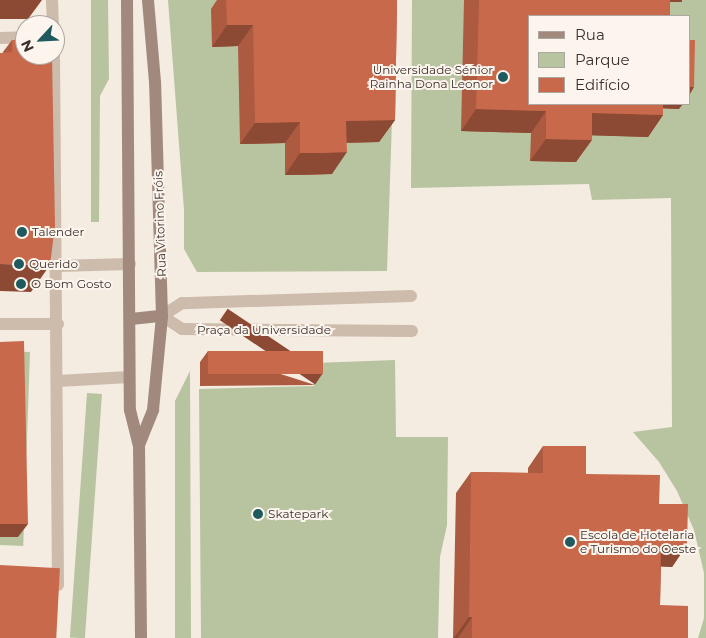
<!DOCTYPE html>
<html>
<head>
<meta charset="utf-8">
<style>
  body { margin:0 }
  #map { position:relative; width:706px; height:638px; overflow:hidden; background:#f4ebe1; font-family:Montserrat,sans-serif }
  div>[style] { position:absolute }
  .green>* { inset:0; background:#b8c4a0; transform-origin:0 0 }
  .service>* { height:12px; margin:-6px; padding:0 6px; transform-origin:6px; border-radius:6px; background:#cdbbac }
  .minor>* { height:12px; margin:-6px; padding:0 6px; transform-origin:6px; border-radius:6px; background:#cdbbac }
  .secondary>* { height:12px; margin:-6px; padding:0 6px; transform-origin:6px; border-radius:6px; background:#a18a7d }
  .wall>* { inset:0; background:#ac5a40 }
  .shaded-wall>* { inset:0; background:#8c4a34; transform-origin:0 0 }
  .building>* { inset:0; background:#c8694b; transform-origin:0 0 }
  .dots>* { width:14px; height:14px; translate:-50% -50%; box-sizing:border-box; border:2px solid #fbf5ee; border-radius:50% }
  span { translate:-50% -50%; white-space:nowrap; text-align:center; line-height:1.15; -webkit-text-stroke:4px #fbf5ee; paint-order:stroke }
  .poi-label { font-size:12px; color:#3b302b }
  .right { translate:-100% -50%; text-align:right }
  .left { translate:0 -50%; text-align:left }
  .street-label { font-size:12px; color:#3b302b }
  .legend { position:absolute; left:528px; top:15px; width:162px; height:90px; box-sizing:border-box; background:#fbf5ee; border:1px solid #aea6a0; margin:0; padding:6px 9px; list-style:none; font-size:15px; color:#3b302b }
  .legend li { display:flex; align-items:center; gap:10px; height:25px }
  .legend b { width:25px; border:1px solid #aea6a0 }
  .north { position:absolute; left:15px; top:15px; width:50px; height:50px; box-sizing:border-box; background:#fbf5ee; border:1px solid #aea6a0; border-radius:50%; rotate:245deg; font-size:14px; font-weight:700; line-height:20px; text-align:center; color:#3b302b }
  .north::after { content:''; display:block; margin:auto; width:18px; height:22px; background:#1f5a5e; clip-path:polygon(50% 0,100% 100%,50% 72%,0 100%) }
</style>
</head>
<body>
<div id="map">
  <div class="green">
    <i style="clip-path:polygon(91px 0,108px 0,109px 79px,100px 96px,99px 222px,91px 222px)"></i>
    <i style="clip-path:polygon(168px 0,396px 0,387px 271px,197px 272px,184px 249px,184px 210px)"></i>
    <i style="clip-path:polygon(evenodd,412px 0,706px 0,706px 638px,698px 638px,704px 618px,704px 573px,694px 530px,677px 491px,659px 462px,633px 432px,672px 427px,671px 198px,592px 200px,589px 184px,411px 188px,412px 0,530px 16px,690px 16px,690px 104px,530px 104px,530px 16px)"></i>
    <i style="left:0;top:351px;width:30px;height:194px;rotate:2deg"></i>
    <i style="clip-path:polygon(395px 360px,396px 437px,448px 437px,447px 525px,440px 557px,438px 638px,201px 638px,199px 389px,314px 386px,315px 363px)"></i>
    <i style="clip-path:polygon(190px 371px,191px 638px,175px 638px,175px 401px)"></i>
    <i style="left:87px;top:393px;width:15px;height:245px;rotate:4deg"></i>
  </div>
  <div class="service">
    <i style="left:411px;top:296px;width:229px;rotate:178.2deg"></i>
    <i style="left:182px;top:303px;width:24px;rotate:147deg"></i>
    <i style="left:162px;top:316px;width:24px;rotate:33deg"></i>
    <i style="left:182px;top:329px;width:230px;rotate:0.5deg"></i>
  </div>
  <div class="minor">
    <i style="left:52px;top:0;width:25px;rotate:88deg"></i>
    <i style="left:0;top:38px;width:25px;rotate:-2deg"></i>
    <i style="left:54px;top:55px;width:530px;rotate:89.57deg"></i>
    <i style="left:57px;top:266px;width:73px;rotate:-1.6deg"></i>
    <i style="left:0;top:324px;width:58px"></i>
    <i style="left:58px;top:381px;width:71px;rotate:-3.2deg"></i>
  </div>
  <div class="secondary">
    <i style="left:127px;top:0;width:410px;rotate:89.6deg"></i>
    <i style="left:130px;top:410px;width:36px;rotate:76deg"></i>
    <i style="left:139px;top:445px;width:193px;rotate:89.4deg"></i>
    <i style="left:131px;top:319px;width:31px;rotate:-6deg"></i>
    <i style="left:139px;top:445px;width:38px;rotate:-68deg"></i>
    <i style="left:153px;top:410px;width:94px;rotate:-84.5deg"></i>
    <i style="left:162px;top:316px;width:234px;rotate:-91.7deg"></i>
    <i style="left:155px;top:82px;width:82px;rotate:-94.9deg"></i>
  </div>
  <div class="wall">
    <i style="clip-path:polygon(217px 0,397px 0,395px 120px,379px 142px,346px 143px,332px 174px,307px 175px,285px 175px,285px 143px,240px 144px,238px 46px,212px 47px,211px 9px)"></i>
    <i style="clip-path:polygon(464px 0,682px 0,680px 2px,670px 2px,530px 16px,679px 109px,663px 108px,663px 115px,648px 137px,592px 135px,576px 162px,530px 161px,531px 133px,461px 131px)"></i>
    <i style="clip-path:polygon(12px 40px,31px 292px,3px 52px)"></i>
    <i style="clip-path:polygon(208px 351px,315px 385px,200px 386px,200px 362px)"></i>
    <i style="clip-path:polygon(543px 446px,586px 474px,659px 504px,687px 545px,672px 567px,661px 566px,660px 605px,688px 638px,453px 638px,456px 493px,471px 472px,528px 473px,528px 468px)"></i>
  </div>
  <div class="shaded-wall">
    <i style="clip-path:polygon(0 0,42px 0,28px 19px,0 19px)"></i>
    <i style="left:657px;top:0;width:25px;height:2px"></i>
    <i style="clip-path:polygon(227px 25px,253px 25px,238px 46px,212px 47px)"></i>
    <i style="clip-path:polygon(690px 87px,694px 87px,690px 94px)"></i>
    <i style="clip-path:polygon(651px 104px,683px 104px,679px 109px,649px 108px)"></i>
    <i style="clip-path:polygon(476px 109px,546px 111px,531px 133px,461px 131px)"></i>
    <i style="clip-path:polygon(592px 113px,663px 115px,648px 137px,577px 135px)"></i>
    <i style="clip-path:polygon(395px 120px,379px 142px,331px 143px,346px 121px)"></i>
    <i style="clip-path:polygon(300px 122px,285px 143px,240px 144px,255px 123px)"></i>
    <i style="clip-path:polygon(546px 139px,592px 140px,576px 162px,530px 161px)"></i>
    <i style="clip-path:polygon(347px 152px,332px 174px,285px 175px,300px 153px)"></i>
    <i style="clip-path:polygon(0 264px,50px 265px,31px 292px,0 291px)"></i>
    <i style="left:323px;top:373px;width:14px;height:115px;rotate:124deg"></i>
    <i style="clip-path:polygon(0 524px,28px 524px,18px 537px,0 537px)"></i>
    <i style="clip-path:polygon(661px 545px,687px 545px,672px 567px,646px 566px)"></i>
    <i style="clip-path:polygon(469px 617px,472px 617px,458px 638px,454px 638px)"></i>
  </div>
  <div class="building">
    <i style="clip-path:polygon(226px 0,397px 0,395px 120px,346px 121px,347px 152px,323px 153px,300px 153px,300px 122px,255px 123px,253px 25px,227px 25px)"></i>
    <i style="clip-path:polygon(479px 0,670px 0,670px 16px,530px 16px,530px 104px,663px 104px,663px 115px,592px 113px,592px 140px,546px 139px,546px 111px,476px 109px)"></i>
    <i style="clip-path:polygon(12px 40px,25px 40px,25px 55px,52px 55px,55px 226px,50px 265px,0 264px,0 53px,12px 52px)"></i>
    <i style="clip-path:polygon(690px 40px,695px 40px,694px 87px,690px 87px)"></i>
    <i style="clip-path:polygon(24px 341px,28px 524px,0 524px,0 342px)"></i>
    <i style="left:208px;top:351px;width:115px;height:23px"></i>
    <i style="clip-path:polygon(543px 446px,586px 446px,586px 474px,660px 475px,659px 504px,688px 504px,687px 545px,661px 545px,660px 605px,688px 606px,688px 638px,472px 638px,472px 617px,469px 617px,471px 472px,543px 473px)"></i>
    <i style="left:0;top:565px;width:60px;height:73px;rotate:3deg"></i>
  </div>
  <div class="dots">
    <i style="left:503px;top:77px;background:#1f5a5e"></i>
    <i style="left:22px;top:232px;background:#1f5a5e"></i>
    <i style="left:19px;top:264px;background:#1f5a5e"></i>
    <i style="left:21px;top:284px;background:#1f5a5e"></i>
    <i style="left:258px;top:514px;background:#1f5a5e"></i>
    <i style="left:570px;top:542px;background:#1f5a5e"></i>
  </div>
  <div class="poi-label">
    <span class="right" style="left:493px;top:77px">Universidade Sénior<br>Rainha Dona Leonor</span>
    <span class="left" style="left:32px;top:232px">Talender</span>
    <span class="left" style="left:29px;top:264px">Querido</span>
    <span class="left" style="left:31px;top:284px">O Bom Gosto</span>
    <span class="left" style="left:268px;top:514px">Skatepark</span>
    <span class="left" style="left:580px;top:542px">Escola de Hotelaria<br>e Turismo do Oeste</span>
  </div>
  <div class="street-label">
    <span style="left:160px;top:224px;rotate:-92deg">Rua Vitorino Fróis</span>
    <span style="left:264px;top:330px">Praça da Universidade</span>
  </div>
  <ul class="legend">
  <li><b style="height:6px;background:#a18a7d"></b>Rua</li>
  <li><b style="height:14px;background:#b8c4a0"></b>Parque</li>
  <li><b style="height:14px;background:#c8694b"></b>Edifício</li>
  </ul>
  <div class="north">N</div>
</div>
</body>
</html>
